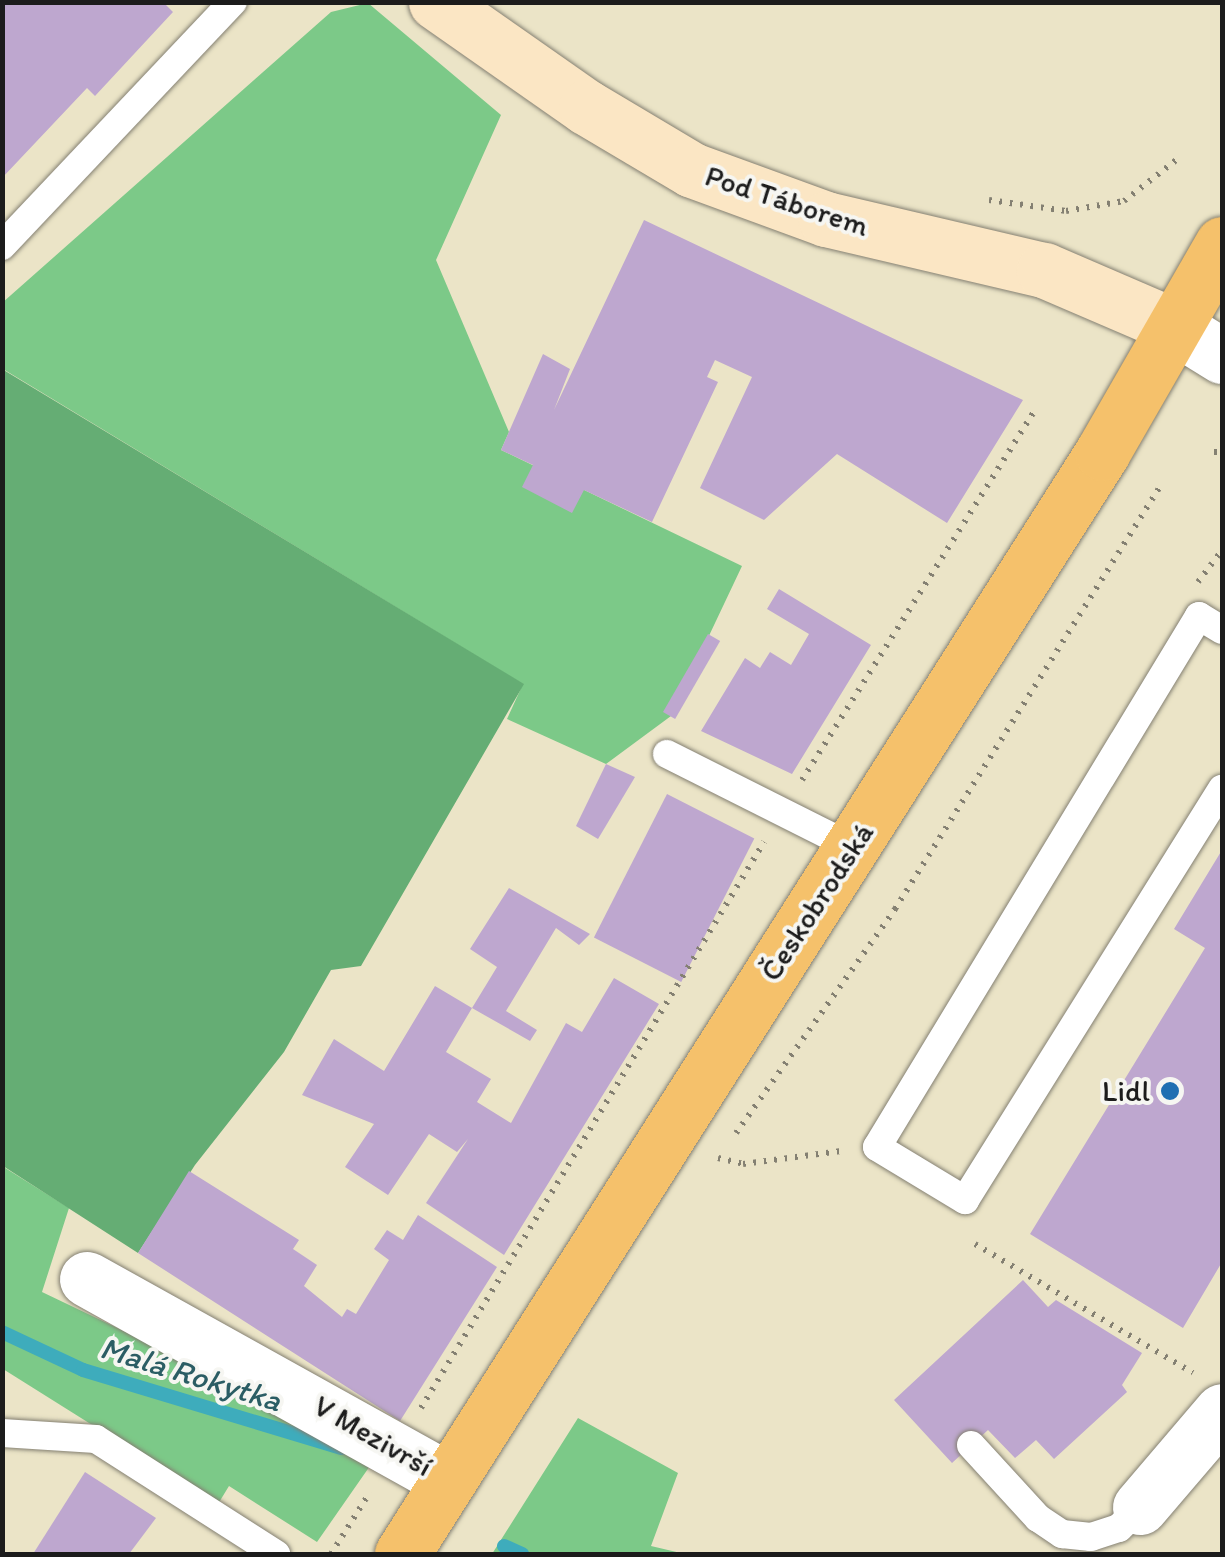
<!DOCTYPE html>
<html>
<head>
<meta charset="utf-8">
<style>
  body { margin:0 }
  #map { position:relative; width:1225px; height:1557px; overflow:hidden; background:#ebe4c7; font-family:Itim,sans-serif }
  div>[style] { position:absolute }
  .green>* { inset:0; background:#7cc988 }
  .forest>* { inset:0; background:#65ad74 }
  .stream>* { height:14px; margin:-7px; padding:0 7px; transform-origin:7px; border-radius:7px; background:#3eacbc }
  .building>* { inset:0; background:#bea7cf; transform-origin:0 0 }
  .path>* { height:6px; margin-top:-3px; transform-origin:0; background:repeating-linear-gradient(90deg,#848072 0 2.5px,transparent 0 10.5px) }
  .roads { filter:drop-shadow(0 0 2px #848072) drop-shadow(0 0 2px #848072) }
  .lane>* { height:28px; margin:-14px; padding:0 14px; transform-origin:14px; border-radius:14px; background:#fff }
  .street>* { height:55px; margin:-27.5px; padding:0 27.5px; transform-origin:27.5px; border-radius:27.5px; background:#fff }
  .secondary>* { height:55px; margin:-27.5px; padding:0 27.5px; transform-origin:27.5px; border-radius:27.5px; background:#fbe6c4 }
  .primary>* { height:55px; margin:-27.5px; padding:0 27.5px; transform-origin:27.5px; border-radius:27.5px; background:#f5c16b }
  .dots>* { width:28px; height:28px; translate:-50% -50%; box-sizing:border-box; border:5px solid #f6f6f2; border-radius:50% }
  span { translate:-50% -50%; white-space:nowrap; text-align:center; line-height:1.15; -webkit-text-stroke:8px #f6f6f2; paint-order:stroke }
  .street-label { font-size:30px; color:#1c1c1c }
  .poi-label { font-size:30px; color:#1c1c1c }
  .right { translate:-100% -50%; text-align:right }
  .water-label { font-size:32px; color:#2b5d64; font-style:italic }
  .frame { position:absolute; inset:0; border:5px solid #1c1c1c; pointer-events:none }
</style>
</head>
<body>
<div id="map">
  <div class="green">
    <i style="clip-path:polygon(368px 3px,501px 115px,436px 260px,509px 432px,501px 450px,742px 566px,671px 716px,606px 764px,507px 719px,523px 684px,3px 369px,2px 303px,331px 12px)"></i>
    <i style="clip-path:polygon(2px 1166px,69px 1208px,42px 1292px,379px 1453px,317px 1542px,229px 1486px,218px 1504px,3px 1369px)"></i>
    <i style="clip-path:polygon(578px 1418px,678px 1473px,651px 1546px,685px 1554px,492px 1554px)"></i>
  </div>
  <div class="forest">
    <i style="clip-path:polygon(2px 369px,524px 684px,361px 966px,331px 970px,284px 1052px,195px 1165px,138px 1253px,3px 1166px)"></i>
  </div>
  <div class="stream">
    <i style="left:2px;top:1332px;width:89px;rotate:25.1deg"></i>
    <i style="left:83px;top:1370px;width:270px;rotate:16.8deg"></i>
    <i style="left:504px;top:1546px;width:20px;rotate:24deg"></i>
  </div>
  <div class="building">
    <i style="clip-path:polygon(2px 2px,163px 2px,173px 12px,95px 96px,87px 88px,2px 178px)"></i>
    <i style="clip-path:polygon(644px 220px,1023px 400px,947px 523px,837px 454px,764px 520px,700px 488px,752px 377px,715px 360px,707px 377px,718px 382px,652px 522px,584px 490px,572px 513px,522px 487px,533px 465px,501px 450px,543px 354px,570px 369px,554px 410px)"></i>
    <i style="clip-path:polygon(779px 589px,871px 645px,792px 774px,701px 731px,745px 658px,760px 668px,770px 652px,791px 665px,809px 634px,767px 609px)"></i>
    <i style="left:708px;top:634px;width:14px;height:90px;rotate:30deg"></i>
    <i style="clip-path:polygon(606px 764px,635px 777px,598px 839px,576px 826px)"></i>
    <i style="left:667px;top:794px;width:98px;height:161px;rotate:27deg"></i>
    <i style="clip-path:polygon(1222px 850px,1222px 1262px,1183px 1328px,1030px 1234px,1205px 948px,1174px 929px)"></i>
    <i style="clip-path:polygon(509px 888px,590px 934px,579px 945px,556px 928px,506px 1011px,537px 1030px,530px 1041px,472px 1008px,497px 967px,470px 949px)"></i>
    <i style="clip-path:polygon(614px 978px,659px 1004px,504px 1255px,426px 1203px,468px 1139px,457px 1152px,429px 1134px,388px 1195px,345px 1167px,374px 1124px,302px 1095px,334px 1039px,384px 1071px,435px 986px,472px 1008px,446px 1052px,491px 1079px,477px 1102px,511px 1123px,566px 1023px,582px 1032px)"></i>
    <i style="clip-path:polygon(189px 1171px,299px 1240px,293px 1249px,317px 1265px,304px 1286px,342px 1317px,347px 1309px,356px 1314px,389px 1260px,374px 1249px,387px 1230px,403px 1240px,418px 1215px,497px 1267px,400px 1421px,138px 1253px)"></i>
    <i style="clip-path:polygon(1023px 1280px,1048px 1307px,1056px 1300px,1142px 1353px,1122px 1385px,1127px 1392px,1054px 1459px,1036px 1440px,1015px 1458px,988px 1430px,952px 1463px,894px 1400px)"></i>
    <i style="clip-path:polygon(85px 1472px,156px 1518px,129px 1554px,33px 1554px)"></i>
  </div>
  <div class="path">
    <i style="left:989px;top:200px;width:78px;rotate:8.1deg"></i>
    <i style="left:1066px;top:211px;width:59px;rotate:-9.8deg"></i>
    <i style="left:1124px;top:201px;width:71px;rotate:-38.2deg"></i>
    <i style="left:1214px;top:452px;width:8px"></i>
    <i style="left:1198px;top:582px;width:40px;rotate:-53deg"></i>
    <i style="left:802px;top:780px;width:436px;rotate:-57.8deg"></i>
    <i style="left:736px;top:1133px;width:275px;rotate:-54.6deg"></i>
    <i style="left:895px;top:909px;width:498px;rotate:-57.9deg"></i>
    <i style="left:718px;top:1158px;width:26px;rotate:13deg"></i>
    <i style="left:743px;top:1164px;width:99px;rotate:-7.6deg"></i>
    <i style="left:975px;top:1244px;width:253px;rotate:30.6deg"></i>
    <i style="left:421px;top:1408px;width:662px;rotate:-58.78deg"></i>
    <i style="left:331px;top:1554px;width:73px;rotate:-57.8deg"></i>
  </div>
  <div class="roads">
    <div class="lane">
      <i style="left:2px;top:246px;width:336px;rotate:-46.6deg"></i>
      <i style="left:1222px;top:630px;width:27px;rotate:-149deg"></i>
      <i style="left:1199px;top:616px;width:621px;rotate:121.23deg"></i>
      <i style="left:877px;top:1147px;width:103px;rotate:31.1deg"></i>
      <i style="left:965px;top:1200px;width:485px;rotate:-58deg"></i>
      <i style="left:667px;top:754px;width:207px;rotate:26.7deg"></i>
      <i style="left:2px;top:1433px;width:94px;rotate:3.7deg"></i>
      <i style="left:96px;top:1439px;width:214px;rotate:32.6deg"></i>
      <i style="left:971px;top:1445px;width:99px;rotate:47.5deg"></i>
      <i style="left:1038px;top:1518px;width:29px;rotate:34deg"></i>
      <i style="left:1062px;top:1534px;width:29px;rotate:6deg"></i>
      <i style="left:1091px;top:1537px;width:29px;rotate:-18deg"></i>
      <i style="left:1119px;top:1528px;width:30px;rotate:-45deg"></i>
    </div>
    <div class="street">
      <i style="left:1172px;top:325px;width:59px;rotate:31.8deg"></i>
      <i style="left:87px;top:1279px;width:413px;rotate:29.1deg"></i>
      <i style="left:1140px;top:1507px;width:126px;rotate:-49.5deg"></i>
    </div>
    <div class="secondary">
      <i style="left:436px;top:2px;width:183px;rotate:35deg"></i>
      <i style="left:586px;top:107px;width:123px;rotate:30.7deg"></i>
      <i style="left:692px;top:170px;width:143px;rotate:20.1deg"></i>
      <i style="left:826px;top:219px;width:224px;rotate:13.2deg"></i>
      <i style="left:1044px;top:270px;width:139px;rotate:23.3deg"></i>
    </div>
    <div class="primary">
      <i style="left:402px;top:1554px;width:1305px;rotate:-57.55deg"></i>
      <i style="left:1102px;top:453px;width:241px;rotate:-60.1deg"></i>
    </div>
  </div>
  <div class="dots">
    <i style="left:1170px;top:1091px;background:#1f6fb2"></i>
  </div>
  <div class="street-label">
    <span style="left:787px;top:201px;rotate:18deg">Pod Táborem</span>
    <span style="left:817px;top:902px;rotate:-57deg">Českobrodská</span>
    <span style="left:373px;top:1436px;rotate:30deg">V Mezivrší</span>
  </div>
  <div class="poi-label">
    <span class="right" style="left:1150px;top:1091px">Lidl</span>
  </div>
  <div class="water-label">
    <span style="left:191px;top:1374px;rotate:17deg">Malá Rokytka</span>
  </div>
  <div class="frame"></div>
</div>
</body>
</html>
